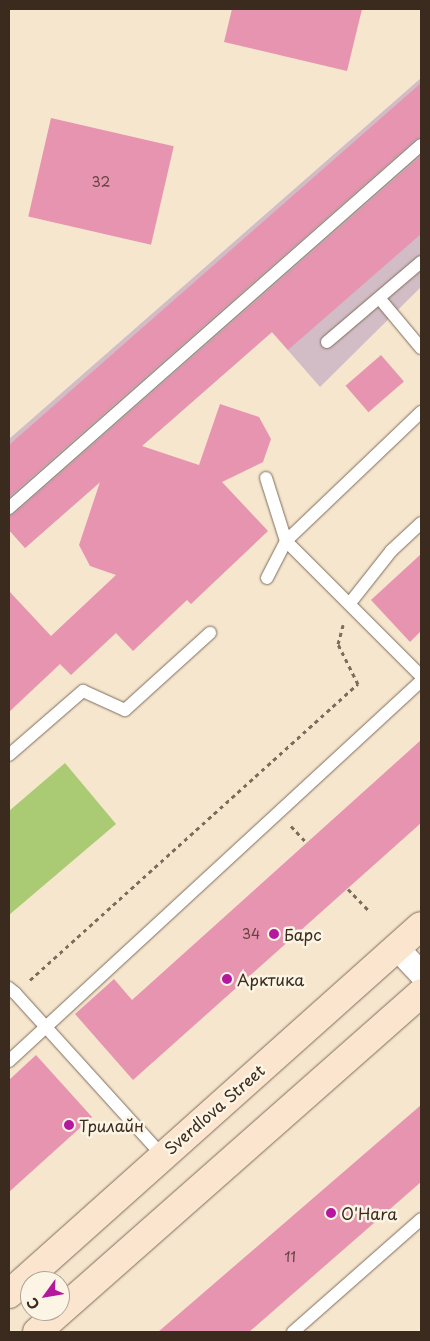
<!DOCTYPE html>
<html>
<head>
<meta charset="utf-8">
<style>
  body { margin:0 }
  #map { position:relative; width:430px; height:1341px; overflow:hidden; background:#f7e6ce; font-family:"Playpen Sans",sans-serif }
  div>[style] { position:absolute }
  .industrial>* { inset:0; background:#d2bdc6 }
  .green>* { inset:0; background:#aacb74 }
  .building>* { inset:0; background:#e794b0; transform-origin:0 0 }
  .path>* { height:3px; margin-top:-1.5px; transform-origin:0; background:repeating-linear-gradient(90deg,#7d6c5c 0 4px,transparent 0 8px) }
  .roads { filter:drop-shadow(0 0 1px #7d6c5c) drop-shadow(0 0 1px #7d6c5c) }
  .service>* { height:12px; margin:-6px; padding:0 6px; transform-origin:6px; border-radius:6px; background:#fff }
  .minor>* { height:24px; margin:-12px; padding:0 12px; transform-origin:12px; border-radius:12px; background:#fff }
  .secondary>* { height:28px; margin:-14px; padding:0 14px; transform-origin:14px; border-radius:14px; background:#fce5cf }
  .dots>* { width:14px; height:14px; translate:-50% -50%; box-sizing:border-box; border:2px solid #fcf5e5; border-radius:50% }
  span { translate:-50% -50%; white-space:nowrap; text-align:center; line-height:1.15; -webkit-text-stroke:5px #fcf5e5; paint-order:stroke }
  .number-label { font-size:14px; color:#664442 }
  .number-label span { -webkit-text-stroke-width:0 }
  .poi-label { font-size:16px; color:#3b2a1e }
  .left { translate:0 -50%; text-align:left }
  .street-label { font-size:16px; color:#3b2a1e }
  .frame { position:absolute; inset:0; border:10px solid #3b2a1e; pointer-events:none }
  .north { position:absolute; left:20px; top:1271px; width:50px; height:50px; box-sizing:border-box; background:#fcf5e5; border:1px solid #afa495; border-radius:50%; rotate:238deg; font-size:14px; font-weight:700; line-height:20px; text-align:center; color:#3b2a1e }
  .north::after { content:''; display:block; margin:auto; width:18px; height:22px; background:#b5179e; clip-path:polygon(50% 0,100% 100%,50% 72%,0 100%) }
</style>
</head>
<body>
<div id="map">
  <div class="industrial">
    <i style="clip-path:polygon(421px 78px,421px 287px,320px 387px,272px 332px,25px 548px,9px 530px,9px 439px)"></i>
  </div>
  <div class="green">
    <i style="clip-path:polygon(65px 763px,116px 824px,9px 915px,9px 811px)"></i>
  </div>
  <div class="building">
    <i style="clip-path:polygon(232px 9px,362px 9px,347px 71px,224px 42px)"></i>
    <i style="clip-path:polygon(421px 83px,421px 137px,416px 139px,9px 497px,9px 445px)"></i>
    <i style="left:51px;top:118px;width:126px;height:101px;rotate:13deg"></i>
    <i style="clip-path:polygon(421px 156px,421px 234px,288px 350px,272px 332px,142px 446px,199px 465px,220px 404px,259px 417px,271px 439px,263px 462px,222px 482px,268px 531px,191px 604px,187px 600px,133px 651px,116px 633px,71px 675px,60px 664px,9px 712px,9px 591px,51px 636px,116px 575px,90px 566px,79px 545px,100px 482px,25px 548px,9px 530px,9px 516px,14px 514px)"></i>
    <i style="left:381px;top:355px;width:35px;height:47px;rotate:49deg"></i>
    <i style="clip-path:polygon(421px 554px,421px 631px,410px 642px,371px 600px)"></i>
    <i style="clip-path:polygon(421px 740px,421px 823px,133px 1080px,75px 1014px,114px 979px,132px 1000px)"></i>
    <i style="clip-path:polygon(36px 1055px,92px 1117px,9px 1192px,9px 1080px)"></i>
    <i style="clip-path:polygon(421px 1105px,421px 1182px,249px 1332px,158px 1332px)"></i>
  </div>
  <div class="path">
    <i style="left:291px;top:826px;width:23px;rotate:47deg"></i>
    <i style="left:348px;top:889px;width:29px;rotate:46deg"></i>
    <i style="left:30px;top:980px;width:442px;rotate:-42.1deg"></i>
    <i style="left:358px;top:684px;width:45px;rotate:-116.6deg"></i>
    <i style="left:338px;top:644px;width:20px;rotate:-75deg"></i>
  </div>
  <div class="roads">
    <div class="service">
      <i style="left:380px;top:299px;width:64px;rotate:50.1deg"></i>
      <i style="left:327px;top:342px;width:123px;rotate:-40.4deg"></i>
      <i style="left:266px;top:478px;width:66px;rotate:72.4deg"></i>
      <i style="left:286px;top:541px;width:191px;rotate:45deg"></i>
      <i style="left:9px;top:508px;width:549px;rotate:-41.38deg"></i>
      <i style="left:267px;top:578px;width:42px;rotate:-62.8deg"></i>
      <i style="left:286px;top:541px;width:187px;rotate:-43.7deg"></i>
      <i style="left:350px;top:603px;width:66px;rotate:-51.7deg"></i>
      <i style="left:391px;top:551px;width:41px;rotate:-43deg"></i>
      <i style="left:9px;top:755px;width:98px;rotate:-40.9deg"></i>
      <i style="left:83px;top:691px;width:46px;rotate:24.3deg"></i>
      <i style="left:125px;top:710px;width:115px;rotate:-42.2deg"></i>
      <i style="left:9px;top:988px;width:8px;rotate:40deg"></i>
      <i style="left:15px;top:993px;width:219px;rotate:47.8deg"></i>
      <i style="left:9px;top:1061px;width:560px;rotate:-42.69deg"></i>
      <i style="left:293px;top:1332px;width:171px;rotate:-41.4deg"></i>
    </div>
    <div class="minor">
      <i style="left:397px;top:948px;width:35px;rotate:47deg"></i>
    </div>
    <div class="secondary">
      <i style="left:9px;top:1294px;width:552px;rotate:-41.77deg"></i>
      <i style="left:37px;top:1332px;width:512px;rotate:-41.44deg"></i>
    </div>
  </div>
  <div class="dots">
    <i style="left:274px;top:934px;background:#b5179e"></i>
    <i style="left:227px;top:979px;background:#b5179e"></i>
    <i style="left:69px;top:1125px;background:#b5179e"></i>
    <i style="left:331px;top:1213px;background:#b5179e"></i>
  </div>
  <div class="number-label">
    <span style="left:101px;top:182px">32</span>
    <span style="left:251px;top:934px">34</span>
    <span style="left:290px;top:1257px">11</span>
  </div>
  <div class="poi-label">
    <span class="left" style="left:284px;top:934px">Барс</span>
    <span class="left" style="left:237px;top:979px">Арктика</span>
    <span class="left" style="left:79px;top:1125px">Трилайн</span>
    <span class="left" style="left:341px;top:1213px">O'Hara</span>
  </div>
  <div class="street-label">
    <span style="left:214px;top:1109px;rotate:-41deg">Sverdlova Street</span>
  </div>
  <div class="frame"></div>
  <div class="north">С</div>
</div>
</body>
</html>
